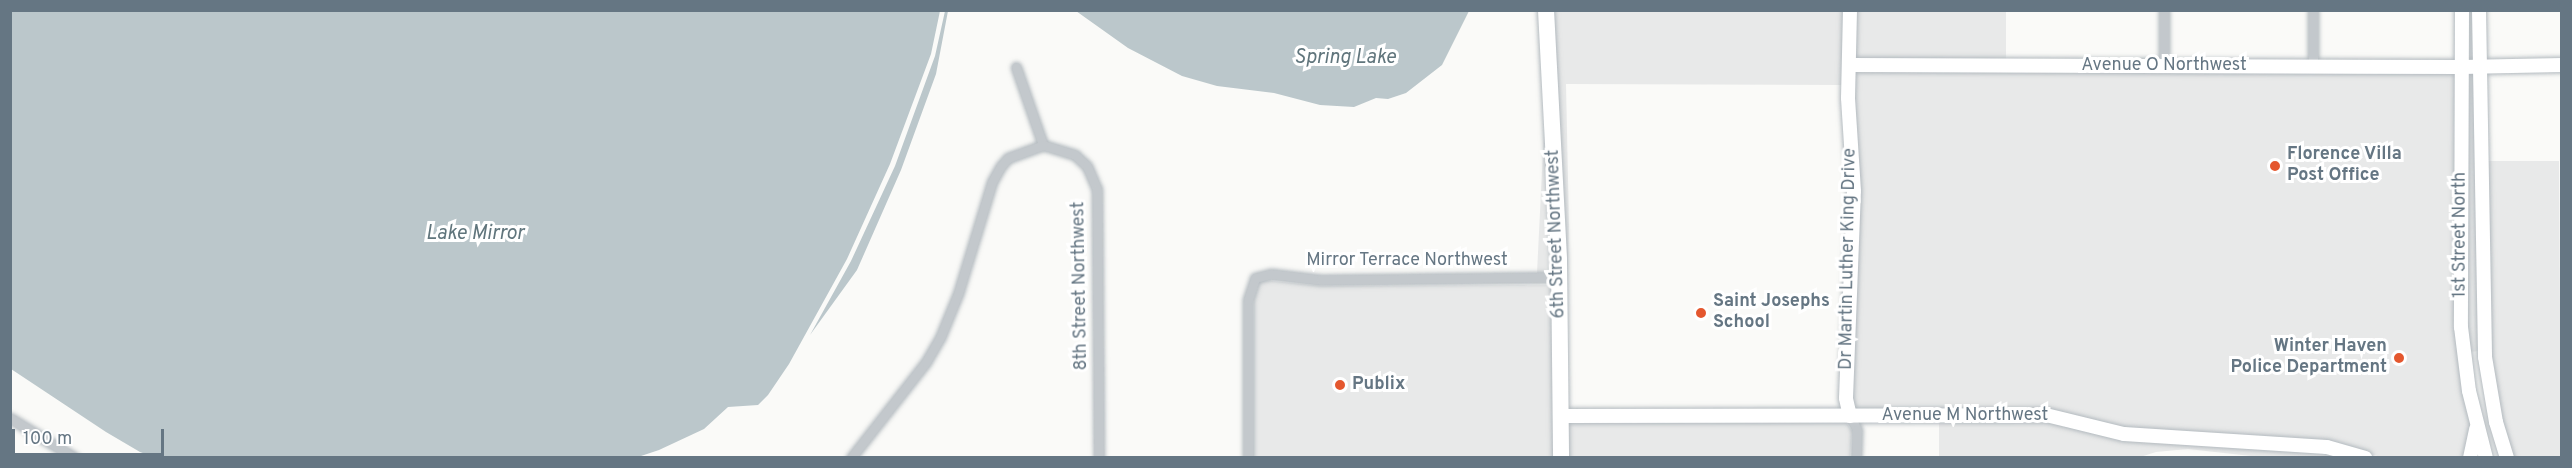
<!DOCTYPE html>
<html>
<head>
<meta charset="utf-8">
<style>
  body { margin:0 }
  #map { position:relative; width:2572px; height:468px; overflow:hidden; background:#fafaf8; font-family:Overpass,sans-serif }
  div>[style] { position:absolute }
  .built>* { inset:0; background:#e8e9e9; transform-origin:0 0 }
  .water>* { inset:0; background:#bbc7cb }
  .roads { filter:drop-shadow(0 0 2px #b3babf) drop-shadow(0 0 2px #b3babf) }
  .street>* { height:9px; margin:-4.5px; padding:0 4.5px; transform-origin:4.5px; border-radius:4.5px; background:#c3c8cc }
  .secondary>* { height:14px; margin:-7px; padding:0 7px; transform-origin:7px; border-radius:7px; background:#fff }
  .highway>* { height:16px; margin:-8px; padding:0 8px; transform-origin:8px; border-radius:8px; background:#fff }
  .dots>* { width:16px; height:16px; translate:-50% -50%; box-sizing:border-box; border:3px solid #fff; border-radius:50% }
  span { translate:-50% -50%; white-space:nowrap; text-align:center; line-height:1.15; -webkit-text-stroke:6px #fff; paint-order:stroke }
  .street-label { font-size:18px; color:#657683 }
  .poi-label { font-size:18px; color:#657683; font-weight:700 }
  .left { translate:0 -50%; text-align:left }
  .right { translate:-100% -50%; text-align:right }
  .water-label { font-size:20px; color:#60757c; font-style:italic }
  .frame { position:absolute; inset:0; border:12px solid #657683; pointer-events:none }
  .scale { position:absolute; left:12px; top:429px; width:152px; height:27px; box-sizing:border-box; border:3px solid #657683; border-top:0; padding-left:8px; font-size:18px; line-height:21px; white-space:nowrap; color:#657683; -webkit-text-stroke:4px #fff; paint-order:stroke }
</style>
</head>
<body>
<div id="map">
  <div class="built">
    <i style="clip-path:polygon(1551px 11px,1845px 11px,1844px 85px,1566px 84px,1569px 226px,1566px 326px)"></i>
    <i style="left:1856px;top:11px;width:150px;height:48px"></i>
    <i style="clip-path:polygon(1854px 71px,2457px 73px,2471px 427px,2464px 457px,2381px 457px,2328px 442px,2125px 428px,2046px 409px,1854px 410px,1851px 397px)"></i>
    <i style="clip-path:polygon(2468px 73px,2474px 73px,2479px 351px,2469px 352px,2466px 326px)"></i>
    <i style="clip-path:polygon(1546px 89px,1555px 273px,1537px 273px)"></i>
    <i style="clip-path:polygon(2486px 161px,2559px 161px,2561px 457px,2512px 457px,2501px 420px,2490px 356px)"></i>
    <i style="clip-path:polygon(1264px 280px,1321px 286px,1555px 285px,1556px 457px,1253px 458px,1254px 300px,1259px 283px)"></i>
    <i style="clip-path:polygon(1845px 421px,1852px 431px,1850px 457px,1567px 457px,1566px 422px)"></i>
    <i style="clip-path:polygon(1939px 421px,2045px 421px,2123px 439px,2327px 453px,2347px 457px,2251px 456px,2188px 449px,2156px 452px,2137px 458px,1939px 457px)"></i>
  </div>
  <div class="water">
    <i style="clip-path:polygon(10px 11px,11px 10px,940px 11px,931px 54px,890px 164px,847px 259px,789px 364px,768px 395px,758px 405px,728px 407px,704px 429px,659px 450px,635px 458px,154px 457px,140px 452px,106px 432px,11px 369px)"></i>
    <i style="clip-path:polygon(945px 11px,948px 11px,936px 74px,901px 170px,857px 270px,810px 335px,851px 261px,895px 166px,935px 56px)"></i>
    <i style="clip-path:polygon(1076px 11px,1469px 11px,1442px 65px,1406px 93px,1388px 99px,1376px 98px,1354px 107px,1320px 105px,1274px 93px,1217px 86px,1182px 76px,1128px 48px)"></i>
  </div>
  <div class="roads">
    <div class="street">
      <i style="left:2164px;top:10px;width:56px;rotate:90deg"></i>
      <i style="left:2313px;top:10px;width:57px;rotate:90deg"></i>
      <i style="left:1016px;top:67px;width:83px;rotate:70.9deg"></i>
      <i style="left:1043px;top:145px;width:34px;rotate:17deg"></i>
      <i style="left:1075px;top:155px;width:16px;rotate:43deg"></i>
      <i style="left:1087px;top:166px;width:25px;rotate:67deg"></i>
      <i style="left:1097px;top:189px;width:269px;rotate:89.6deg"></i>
      <i style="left:1850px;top:416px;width:16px;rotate:63deg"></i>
      <i style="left:1857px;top:430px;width:28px;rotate:92deg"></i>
      <i style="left:10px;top:418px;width:76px;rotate:31.6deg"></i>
      <i style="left:851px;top:458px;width:122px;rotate:-52deg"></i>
      <i style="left:926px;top:362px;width:28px;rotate:-60deg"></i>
      <i style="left:940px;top:338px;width:48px;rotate:-67.8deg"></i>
      <i style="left:958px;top:294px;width:117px;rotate:-73.1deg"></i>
      <i style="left:992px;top:182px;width:18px;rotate:-61deg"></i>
      <i style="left:1001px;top:166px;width:11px;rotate:-49deg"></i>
      <i style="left:1008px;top:158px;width:37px;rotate:-20deg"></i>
      <i style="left:1248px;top:458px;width:158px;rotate:-90deg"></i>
      <i style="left:1248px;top:300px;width:23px;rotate:-72deg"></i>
      <i style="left:1255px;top:278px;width:16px;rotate:-14deg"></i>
      <i style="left:1271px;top:274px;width:50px;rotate:6.8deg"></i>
      <i style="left:1321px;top:280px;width:239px;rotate:-0.7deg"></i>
    </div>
    <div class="secondary">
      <i style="left:2462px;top:10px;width:317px;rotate:90.2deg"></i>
      <i style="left:2461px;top:327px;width:64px;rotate:82.9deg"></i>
      <i style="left:2469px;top:391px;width:69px;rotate:75.8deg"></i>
      <i style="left:2479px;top:10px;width:347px;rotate:89deg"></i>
      <i style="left:2485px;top:357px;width:66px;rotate:80.4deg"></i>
      <i style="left:2496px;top:422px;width:38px;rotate:73deg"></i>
      <i style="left:1849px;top:65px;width:613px;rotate:0.19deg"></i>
      <i style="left:2462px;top:67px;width:100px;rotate:-1.1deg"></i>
      <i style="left:1561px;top:416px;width:485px;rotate:-0.1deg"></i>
      <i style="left:2046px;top:415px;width:80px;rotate:13.7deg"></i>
      <i style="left:2124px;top:434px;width:203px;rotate:3.7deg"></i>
      <i style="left:2327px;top:447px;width:40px;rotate:16deg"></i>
      <i style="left:1850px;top:416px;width:18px;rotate:-103deg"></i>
      <i style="left:1846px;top:398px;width:207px;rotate:-87.8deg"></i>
      <i style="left:1854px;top:191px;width:93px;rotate:-93.7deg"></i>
      <i style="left:1848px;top:98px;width:88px;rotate:-88.7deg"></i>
      <i style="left:2470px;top:458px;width:30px;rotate:-78deg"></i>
    </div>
    <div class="highway">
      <i style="left:1546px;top:10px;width:250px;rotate:87deg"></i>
      <i style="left:1559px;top:260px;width:198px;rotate:89.4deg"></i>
    </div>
  </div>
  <div class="dots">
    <i style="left:2275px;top:166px;background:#e4572e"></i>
    <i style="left:1701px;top:313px;background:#e4572e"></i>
    <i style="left:2399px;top:358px;background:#e4572e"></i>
    <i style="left:1340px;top:385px;background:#e4572e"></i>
  </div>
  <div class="street-label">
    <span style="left:2164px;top:66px">Avenue O Northwest</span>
    <span style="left:1557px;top:234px;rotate:-92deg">6th Street Northwest</span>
    <span style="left:2461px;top:235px;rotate:-90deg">1st Street North</span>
    <span style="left:1849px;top:259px;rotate:-89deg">Dr Martin Luther King Drive</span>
    <span style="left:1407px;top:261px">Mirror Terrace Northwest</span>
    <span style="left:1081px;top:286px;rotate:-91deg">8th Street Northwest</span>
    <span style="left:1965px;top:416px">Avenue M Northwest</span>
  </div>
  <div class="poi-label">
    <span class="left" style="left:2287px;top:166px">Florence Villa<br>Post Office</span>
    <span class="left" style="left:1713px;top:313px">Saint Josephs<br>School</span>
    <span class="right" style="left:2387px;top:358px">Winter Haven<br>Police Department</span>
    <span class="left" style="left:1352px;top:385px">Publix</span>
  </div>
  <div class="water-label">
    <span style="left:1345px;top:58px">Spring Lake</span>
    <span style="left:475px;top:234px">Lake Mirror</span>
  </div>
  <div class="frame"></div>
  <div class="scale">100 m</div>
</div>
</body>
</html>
